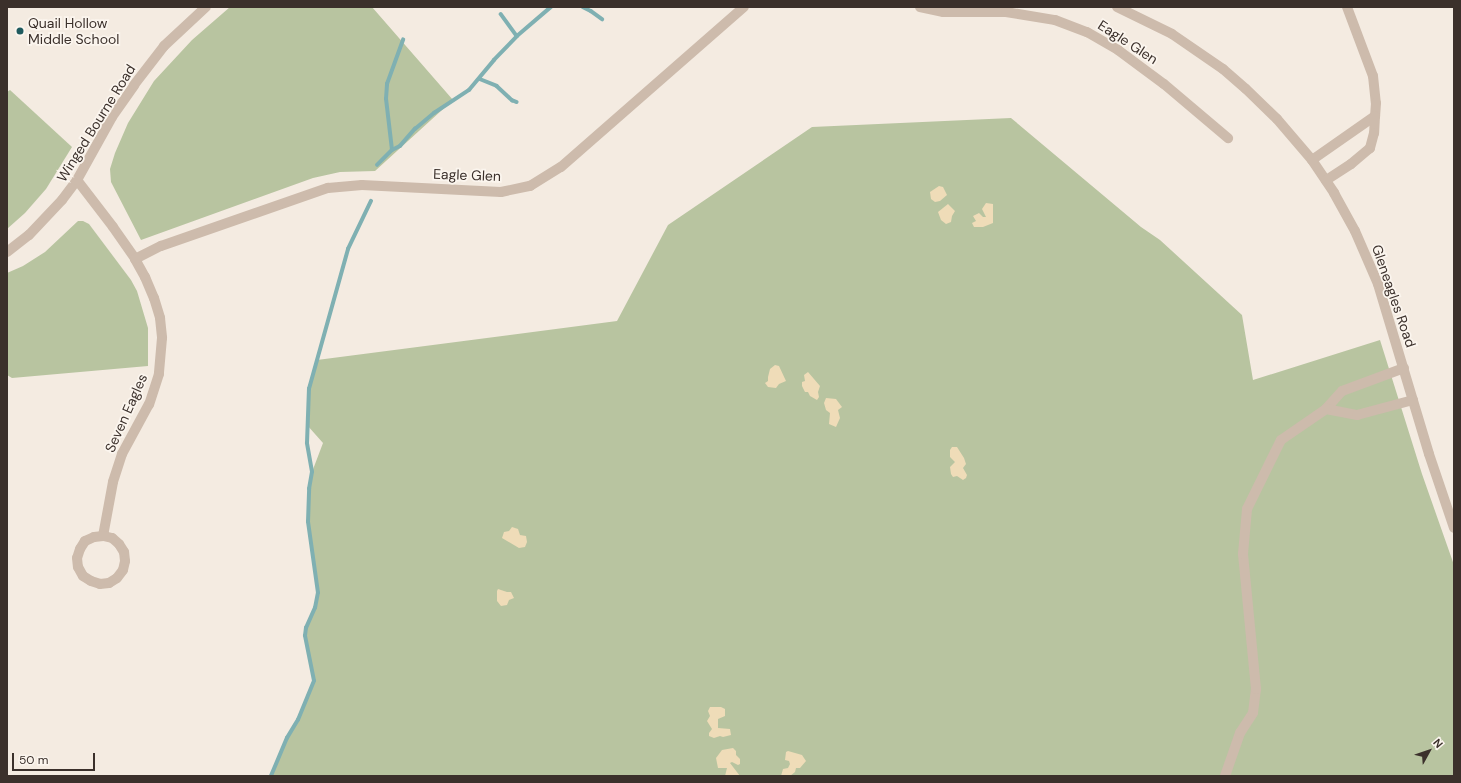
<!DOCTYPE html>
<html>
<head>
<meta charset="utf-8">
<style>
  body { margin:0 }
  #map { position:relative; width:1461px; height:783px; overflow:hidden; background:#f4ebe1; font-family:"DM Sans",sans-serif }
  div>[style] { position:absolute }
  .green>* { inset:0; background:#b8c4a0 }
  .sand>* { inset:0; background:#efdcb8 }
  .stream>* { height:3.5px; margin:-1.75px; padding:0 1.75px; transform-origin:1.75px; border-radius:1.75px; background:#7fb0b2 }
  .minor>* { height:10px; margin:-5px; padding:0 5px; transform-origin:5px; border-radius:5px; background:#cdbbac }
  .dots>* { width:11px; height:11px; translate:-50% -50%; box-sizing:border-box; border:2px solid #fbf5ee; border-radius:50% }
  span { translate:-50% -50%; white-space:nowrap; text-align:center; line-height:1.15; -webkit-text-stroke:3.5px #fbf5ee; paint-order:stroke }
  .poi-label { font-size:14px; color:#3b302b }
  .left { translate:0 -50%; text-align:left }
  .street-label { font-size:14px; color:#3b302b }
  .frame { position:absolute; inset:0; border:8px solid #3b302b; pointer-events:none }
  .north { position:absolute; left:1409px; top:731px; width:40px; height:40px; -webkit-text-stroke:3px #fbf5ee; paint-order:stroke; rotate:50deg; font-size:11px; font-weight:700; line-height:16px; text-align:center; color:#3b302b }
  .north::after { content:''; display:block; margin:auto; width:14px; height:18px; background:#3b302b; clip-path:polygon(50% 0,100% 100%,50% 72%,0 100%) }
  .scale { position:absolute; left:12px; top:753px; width:83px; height:18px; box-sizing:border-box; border:2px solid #3b302b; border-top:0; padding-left:5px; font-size:12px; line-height:14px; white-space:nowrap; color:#3b302b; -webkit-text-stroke:3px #fbf5ee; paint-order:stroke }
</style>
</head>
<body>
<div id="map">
  <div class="green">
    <i style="clip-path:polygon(230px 7px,372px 7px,453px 100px,375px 171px,340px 172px,313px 178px,141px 240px,111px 182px,110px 169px,115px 153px,128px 123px,154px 81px,192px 40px)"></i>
    <i style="clip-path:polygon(10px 90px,72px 147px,46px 189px,25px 213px,7px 229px,7px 92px)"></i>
    <i style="clip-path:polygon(1011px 118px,1141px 227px,1160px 240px,1242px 315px,1253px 380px,1380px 340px,1422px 474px,1454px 565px,1454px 776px,271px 776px,287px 738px,298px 720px,314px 681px,305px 636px,306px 628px,315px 608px,318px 593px,308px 522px,309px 489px,312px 472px,323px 443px,307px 425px,309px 389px,317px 360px,617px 321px,668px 225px,812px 127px)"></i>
    <i style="clip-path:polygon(78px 221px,83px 221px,89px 224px,131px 280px,137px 291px,148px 328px,148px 366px,12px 378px,7px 375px,7px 273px,23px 266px,45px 252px)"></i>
  </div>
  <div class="sand">
    <i style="clip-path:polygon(939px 186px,943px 187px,947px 195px,940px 201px,935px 202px,931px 199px,930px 192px)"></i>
    <i style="clip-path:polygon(986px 203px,993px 204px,993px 223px,983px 227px,974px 227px,972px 223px,976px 221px,973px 216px,979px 213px,983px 217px,986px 217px,982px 209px)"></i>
    <i style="clip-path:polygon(948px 204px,955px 211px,952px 216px,951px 222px,946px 224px,941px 220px,938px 212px)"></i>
    <i style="clip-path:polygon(775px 365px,779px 366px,786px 381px,779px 384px,776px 388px,768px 387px,765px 383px,768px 381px,768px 377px,770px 369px)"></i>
    <i style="clip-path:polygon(808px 372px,820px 386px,818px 392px,819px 397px,817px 400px,810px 396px,808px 392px,805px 392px,802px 386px,802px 382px,805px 381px,804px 375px)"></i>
    <i style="clip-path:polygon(826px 398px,836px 399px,842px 407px,838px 410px,840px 418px,836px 427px,829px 424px,830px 413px,826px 410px,824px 403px)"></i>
    <i style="clip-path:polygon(952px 447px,957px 447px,964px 458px,966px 464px,963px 468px,967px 475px,966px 478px,963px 480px,957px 476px,953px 477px,951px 474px,950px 467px,955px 462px,950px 457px,950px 450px)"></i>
    <i style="clip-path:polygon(512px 527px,518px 529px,520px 535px,526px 536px,527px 542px,525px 547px,519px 548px,502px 538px,504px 532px,509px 531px)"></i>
    <i style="clip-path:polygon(498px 589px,507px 592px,511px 592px,514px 598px,509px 600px,507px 605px,501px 606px,497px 601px,497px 591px)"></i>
    <i style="clip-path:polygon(710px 707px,721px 707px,725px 709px,725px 716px,718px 719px,718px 728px,730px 729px,731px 735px,723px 737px,720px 736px,714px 738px,709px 736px,709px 733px,712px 729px,707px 721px,710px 716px,708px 711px)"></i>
    <i style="clip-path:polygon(733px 748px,736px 751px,736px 755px,740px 759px,740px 764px,738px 765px,732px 762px,730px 763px,740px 776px,725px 776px,727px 768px,718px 768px,716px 758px,722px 750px)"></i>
    <i style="clip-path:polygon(788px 751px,802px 755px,806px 761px,800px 768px,796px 768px,795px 772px,790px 776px,781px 776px,783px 769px,788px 768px,790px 764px,789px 761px,785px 760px,786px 752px)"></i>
  </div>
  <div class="stream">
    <i style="left:583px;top:7px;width:9px;rotate:27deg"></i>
    <i style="left:591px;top:11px;width:14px;rotate:36deg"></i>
    <i style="left:501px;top:14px;width:27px;rotate:54deg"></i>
    <i style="left:480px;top:79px;width:18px;rotate:22deg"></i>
    <i style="left:497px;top:86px;width:21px;rotate:43deg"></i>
    <i style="left:512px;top:100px;width:5px;rotate:22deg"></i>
    <i style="left:392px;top:150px;width:51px;rotate:-96.7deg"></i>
    <i style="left:386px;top:99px;width:15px;rotate:-86deg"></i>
    <i style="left:387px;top:84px;width:47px;rotate:-70deg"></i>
    <i style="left:377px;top:165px;width:21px;rotate:-45deg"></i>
    <i style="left:392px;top:150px;width:9px;rotate:-27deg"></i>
    <i style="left:400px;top:146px;width:23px;rotate:-49deg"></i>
    <i style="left:415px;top:129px;width:25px;rotate:-40deg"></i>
    <i style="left:434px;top:113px;width:42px;rotate:-33.3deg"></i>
    <i style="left:469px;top:90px;width:39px;rotate:-50deg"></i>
    <i style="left:494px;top:60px;width:33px;rotate:-46deg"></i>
    <i style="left:517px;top:36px;width:45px;rotate:-40.5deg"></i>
    <i style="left:271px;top:776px;width:41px;rotate:-67.2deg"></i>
    <i style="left:287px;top:738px;width:21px;rotate:-59deg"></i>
    <i style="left:298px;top:720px;width:42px;rotate:-67.7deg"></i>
    <i style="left:314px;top:681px;width:46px;rotate:-101.3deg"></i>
    <i style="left:305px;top:636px;width:8px;rotate:-83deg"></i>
    <i style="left:306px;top:628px;width:22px;rotate:-66deg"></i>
    <i style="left:315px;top:608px;width:15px;rotate:-79deg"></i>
    <i style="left:318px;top:593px;width:72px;rotate:-98deg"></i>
    <i style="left:308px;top:522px;width:33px;rotate:-88deg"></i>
    <i style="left:309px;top:489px;width:17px;rotate:-80deg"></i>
    <i style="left:312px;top:472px;width:29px;rotate:-100deg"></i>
    <i style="left:307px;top:443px;width:54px;rotate:-87.9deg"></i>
    <i style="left:309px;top:389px;width:145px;rotate:-74.4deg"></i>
    <i style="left:348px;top:249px;width:53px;rotate:-64.4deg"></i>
  </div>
  <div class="minor">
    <i style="left:920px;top:7px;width:24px;rotate:12deg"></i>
    <i style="left:943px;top:12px;width:63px"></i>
    <i style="left:1006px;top:12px;width:50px;rotate:9.3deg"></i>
    <i style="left:1055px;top:20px;width:34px;rotate:21deg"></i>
    <i style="left:1087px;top:32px;width:36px;rotate:30deg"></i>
    <i style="left:1118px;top:50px;width:57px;rotate:36.5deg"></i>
    <i style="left:1164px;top:84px;width:84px;rotate:40.2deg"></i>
    <i style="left:1117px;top:7px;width:61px;rotate:26.1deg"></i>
    <i style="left:1172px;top:34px;width:62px;rotate:34.5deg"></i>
    <i style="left:1223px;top:69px;width:30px;rotate:41deg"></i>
    <i style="left:1246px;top:89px;width:43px;rotate:44.1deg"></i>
    <i style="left:1277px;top:119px;width:54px;rotate:49.5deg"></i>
    <i style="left:1312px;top:160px;width:40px;rotate:56deg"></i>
    <i style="left:1334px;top:193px;width:43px;rotate:61.1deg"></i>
    <i style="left:1355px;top:231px;width:58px;rotate:66.5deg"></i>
    <i style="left:1378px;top:284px;width:177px;rotate:73.3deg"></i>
    <i style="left:1429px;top:454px;width:78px;rotate:71.3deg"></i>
    <i style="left:1347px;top:7px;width:74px;rotate:69.4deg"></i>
    <i style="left:1373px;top:76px;width:27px;rotate:84deg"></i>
    <i style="left:1376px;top:103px;width:13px;rotate:94deg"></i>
    <i style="left:1312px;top:160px;width:77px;rotate:-34.9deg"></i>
    <i style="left:1375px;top:116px;width:17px;rotate:93deg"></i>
    <i style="left:1374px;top:133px;width:16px;rotate:105deg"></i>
    <i style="left:1370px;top:148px;width:25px;rotate:140deg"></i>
    <i style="left:1351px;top:164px;width:30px;rotate:147deg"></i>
    <i style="left:77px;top:180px;width:59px;rotate:52.5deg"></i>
    <i style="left:113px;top:227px;width:39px;rotate:55deg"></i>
    <i style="left:135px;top:259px;width:21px;rotate:61deg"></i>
    <i style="left:145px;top:277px;width:23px;rotate:67deg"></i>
    <i style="left:154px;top:298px;width:21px;rotate:73deg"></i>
    <i style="left:160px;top:318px;width:20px;rotate:84deg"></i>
    <i style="left:162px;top:338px;width:36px;rotate:95deg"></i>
    <i style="left:159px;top:374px;width:32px;rotate:108deg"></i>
    <i style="left:149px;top:404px;width:57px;rotate:118.4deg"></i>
    <i style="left:122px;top:454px;width:29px;rotate:108deg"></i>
    <i style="left:113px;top:482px;width:55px;rotate:100.5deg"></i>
    <i style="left:103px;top:536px;width:9px;rotate:174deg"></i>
    <i style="left:94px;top:537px;width:10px;rotate:156deg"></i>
    <i style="left:85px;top:541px;width:9px;rotate:122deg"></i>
    <i style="left:80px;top:549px;width:9px;rotate:108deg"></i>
    <i style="left:77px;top:558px;width:9px;rotate:84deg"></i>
    <i style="left:78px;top:567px;width:10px;rotate:61deg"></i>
    <i style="left:83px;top:576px;width:9px;rotate:32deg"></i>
    <i style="left:91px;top:581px;width:9px;rotate:18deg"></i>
    <i style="left:100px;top:584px;width:9px;rotate:-6deg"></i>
    <i style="left:109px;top:583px;width:9px;rotate:-32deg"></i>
    <i style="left:117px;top:578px;width:10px;rotate:-53deg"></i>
    <i style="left:123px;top:570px;width:9px;rotate:-77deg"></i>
    <i style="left:125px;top:561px;width:9px;rotate:-96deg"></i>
    <i style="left:124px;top:552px;width:9px;rotate:-122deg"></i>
    <i style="left:119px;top:544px;width:9px;rotate:-139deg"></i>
    <i style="left:112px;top:538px;width:9px;rotate:-167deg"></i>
    <i style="left:7px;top:252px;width:28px;rotate:-38deg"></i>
    <i style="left:29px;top:235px;width:48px;rotate:-46.7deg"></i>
    <i style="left:62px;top:200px;width:25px;rotate:-53deg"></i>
    <i style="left:77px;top:180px;width:72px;rotate:-60.9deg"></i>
    <i style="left:112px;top:117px;width:39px;rotate:-55deg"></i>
    <i style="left:134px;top:85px;width:49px;rotate:-52.4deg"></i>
    <i style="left:164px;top:46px;width:57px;rotate:-42.9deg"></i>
    <i style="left:135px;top:259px;width:29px;rotate:-27deg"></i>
    <i style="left:161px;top:246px;width:177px;rotate:-19.2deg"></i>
    <i style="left:328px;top:188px;width:34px;rotate:-5deg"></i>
    <i style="left:362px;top:185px;width:139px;rotate:2.9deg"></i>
    <i style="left:501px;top:192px;width:30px;rotate:-12deg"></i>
    <i style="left:530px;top:186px;width:36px;rotate:-32deg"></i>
    <i style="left:561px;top:167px;width:243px;rotate:-41.2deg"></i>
    <i style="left:1404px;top:368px;width:66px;rotate:159.6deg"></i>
    <i style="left:1342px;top:391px;width:24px;rotate:132deg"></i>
    <i style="left:1326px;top:409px;width:32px;rotate:11deg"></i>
    <i style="left:1357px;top:415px;width:58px;rotate:-15deg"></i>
    <i style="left:1225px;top:776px;width:46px;rotate:-70.8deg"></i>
    <i style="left:1240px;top:733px;width:24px;rotate:-57deg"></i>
    <i style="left:1253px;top:713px;width:24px;rotate:-83deg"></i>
    <i style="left:1256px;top:689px;width:136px;rotate:-95.5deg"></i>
    <i style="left:1243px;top:554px;width:45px;rotate:-84.9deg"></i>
    <i style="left:1247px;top:509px;width:77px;rotate:-63.8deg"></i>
    <i style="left:1281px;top:440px;width:55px;rotate:-34.6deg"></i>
  </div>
  <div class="dots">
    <i style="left:20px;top:31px;background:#1f5a5e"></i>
  </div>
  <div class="poi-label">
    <span class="left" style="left:28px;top:31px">Quail Hollow<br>Middle School</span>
  </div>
  <div class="street-label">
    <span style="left:1128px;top:42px;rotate:33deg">Eagle Glen</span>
    <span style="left:96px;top:123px;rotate:-58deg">Winged Bourne Road</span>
    <span style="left:467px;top:175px;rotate:2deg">Eagle Glen</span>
    <span style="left:1394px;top:296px;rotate:71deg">Gleneagles Road</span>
    <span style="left:126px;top:413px;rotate:-66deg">Seven Eagles</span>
  </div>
  <div class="frame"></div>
  <div class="north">N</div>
  <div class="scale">50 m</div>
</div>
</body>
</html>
